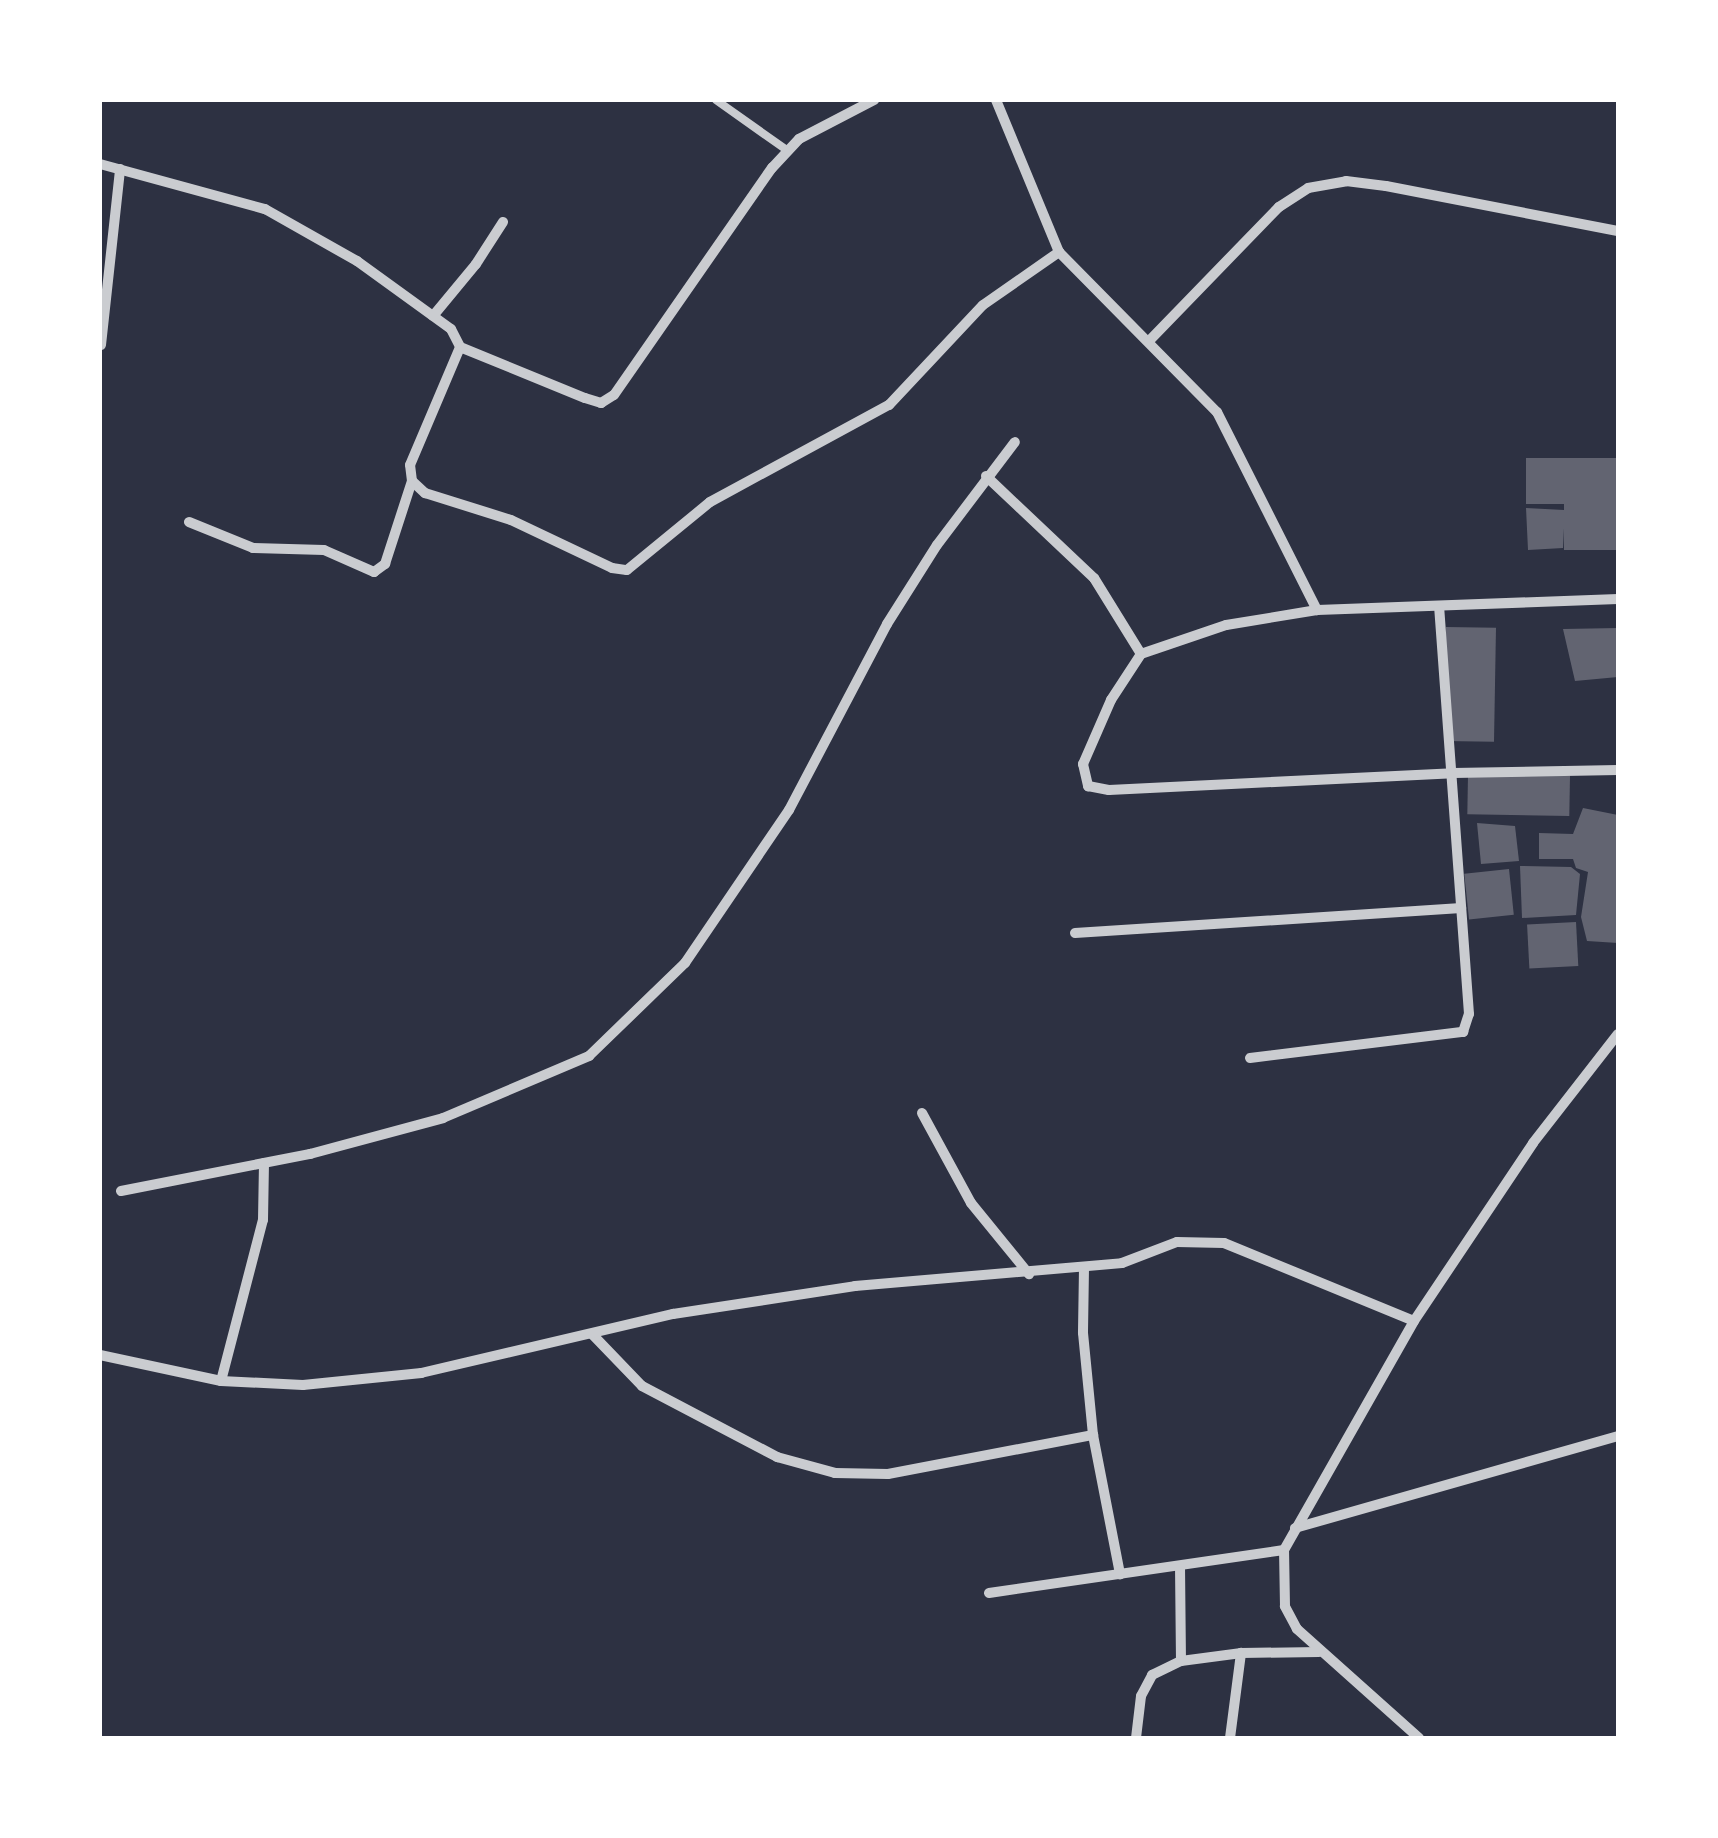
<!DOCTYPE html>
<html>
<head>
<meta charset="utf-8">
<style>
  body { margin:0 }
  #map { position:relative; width:1718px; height:1838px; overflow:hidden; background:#2d3142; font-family:"Fira Sans Condensed",sans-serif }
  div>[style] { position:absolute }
  .building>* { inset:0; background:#626471; transform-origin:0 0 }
  .service>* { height:8px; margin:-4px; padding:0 4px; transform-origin:4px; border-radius:4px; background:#caccd0 }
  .minor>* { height:10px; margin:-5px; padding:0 5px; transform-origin:5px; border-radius:5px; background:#caccd0 }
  span { translate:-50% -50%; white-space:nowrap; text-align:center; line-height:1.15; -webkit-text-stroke:8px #fff; paint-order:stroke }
  .frame { position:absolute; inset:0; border:102px solid #fff; pointer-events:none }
</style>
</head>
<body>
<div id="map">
  <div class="building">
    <i style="left:1526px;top:458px;width:92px;height:46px"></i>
    <i style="clip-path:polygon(1564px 503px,1618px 503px,1618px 550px,1564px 550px,1564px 528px,1563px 548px,1528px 550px,1526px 508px,1564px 510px)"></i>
    <i style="left:1446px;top:627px;width:50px;height:114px;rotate:1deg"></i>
    <i style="clip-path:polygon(1618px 628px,1618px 677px,1575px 681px,1563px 629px)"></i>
    <i style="left:1570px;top:776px;width:40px;height:102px;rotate:91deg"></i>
    <i style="clip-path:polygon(1583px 808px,1618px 815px,1618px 943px,1587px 941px,1581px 917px,1588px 872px,1576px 868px,1573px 859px,1539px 859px,1539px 833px,1573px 834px)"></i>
    <i style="clip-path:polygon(1477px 823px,1515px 826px,1519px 861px,1481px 864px)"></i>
    <i style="clip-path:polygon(1520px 866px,1571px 867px,1580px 874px,1576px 915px,1522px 918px)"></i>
    <i style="left:1509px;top:869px;width:46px;height:45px;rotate:84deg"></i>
    <i style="left:1576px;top:922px;width:44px;height:49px;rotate:87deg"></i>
  </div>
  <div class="service">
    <i style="left:716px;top:100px;width:88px;rotate:35.3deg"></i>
  </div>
  <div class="minor">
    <i style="left:996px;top:100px;width:165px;rotate:67.5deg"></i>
    <i style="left:1059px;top:252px;width:225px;rotate:45.4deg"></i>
    <i style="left:1217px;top:412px;width:222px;rotate:63.2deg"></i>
    <i style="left:100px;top:164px;width:171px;rotate:15.3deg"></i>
    <i style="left:265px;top:209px;width:106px;rotate:29.5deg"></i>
    <i style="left:357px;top:261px;width:116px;rotate:35.9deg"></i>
    <i style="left:451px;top:329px;width:20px;rotate:63deg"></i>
    <i style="left:433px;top:316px;width:67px;rotate:-50.4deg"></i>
    <i style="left:476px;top:264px;width:50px;rotate:-57.3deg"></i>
    <i style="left:1149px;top:341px;width:187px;rotate:-45.9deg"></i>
    <i style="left:1279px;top:207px;width:35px;rotate:-33deg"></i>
    <i style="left:1308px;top:188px;width:39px;rotate:-10deg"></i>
    <i style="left:1346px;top:181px;width:40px;rotate:7.1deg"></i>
    <i style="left:1386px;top:186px;width:236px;rotate:11deg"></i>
    <i style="left:101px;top:345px;width:177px;rotate:-83.8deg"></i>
    <i style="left:460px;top:347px;width:135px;rotate:22.2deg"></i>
    <i style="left:585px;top:398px;width:17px;rotate:17deg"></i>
    <i style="left:601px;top:403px;width:15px;rotate:-32deg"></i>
    <i style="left:614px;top:395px;width:277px;rotate:-55.2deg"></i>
    <i style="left:772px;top:168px;width:40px;rotate:-47deg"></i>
    <i style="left:799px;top:139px;width:85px;rotate:-27.5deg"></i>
    <i style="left:986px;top:476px;width:149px;rotate:43.4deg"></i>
    <i style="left:1094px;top:578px;width:89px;rotate:58.3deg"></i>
    <i style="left:412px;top:481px;width:18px;rotate:43deg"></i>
    <i style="left:425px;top:493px;width:90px;rotate:17.4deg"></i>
    <i style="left:511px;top:520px;width:112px;rotate:25.4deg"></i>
    <i style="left:612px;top:568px;width:15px;rotate:8deg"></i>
    <i style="left:627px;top:570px;width:107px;rotate:-39.3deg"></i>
    <i style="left:710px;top:502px;width:204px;rotate:-28.5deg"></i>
    <i style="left:889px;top:405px;width:137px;rotate:-46.8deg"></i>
    <i style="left:983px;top:305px;width:93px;rotate:-34.9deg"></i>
    <i style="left:189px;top:522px;width:69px;rotate:22.1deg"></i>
    <i style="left:253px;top:548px;width:71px;rotate:1.6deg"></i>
    <i style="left:324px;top:550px;width:55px;rotate:23.7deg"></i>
    <i style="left:374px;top:572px;width:14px;rotate:-36deg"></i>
    <i style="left:385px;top:564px;width:87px;rotate:-72deg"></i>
    <i style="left:412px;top:481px;width:16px;rotate:-97deg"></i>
    <i style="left:410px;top:465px;width:128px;rotate:-67deg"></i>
    <i style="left:1618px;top:599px;width:301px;rotate:177.9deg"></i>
    <i style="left:1317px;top:610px;width:92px;rotate:170.6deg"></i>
    <i style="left:1226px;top:625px;width:90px;rotate:161.2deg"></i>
    <i style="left:1141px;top:654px;width:55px;rotate:123.1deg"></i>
    <i style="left:1111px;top:700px;width:70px;rotate:113.6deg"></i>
    <i style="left:1083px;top:764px;width:23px;rotate:77deg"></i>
    <i style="left:1088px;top:786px;width:21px;rotate:11deg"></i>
    <i style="left:1109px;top:790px;width:344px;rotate:-2.8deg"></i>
    <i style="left:1453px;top:773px;width:165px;rotate:-1deg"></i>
    <i style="left:1075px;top:933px;width:387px;rotate:-3.7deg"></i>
    <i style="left:1250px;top:1058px;width:215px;rotate:-7deg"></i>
    <i style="left:1463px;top:1032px;width:19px;rotate:-72deg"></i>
    <i style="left:1469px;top:1014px;width:409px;rotate:-94.2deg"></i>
    <i style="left:922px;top:1113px;width:102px;rotate:61.4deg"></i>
    <i style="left:971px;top:1203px;width:92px;rotate:50.8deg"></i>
    <i style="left:121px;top:1191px;width:193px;rotate:-11.1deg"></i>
    <i style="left:310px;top:1154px;width:138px;rotate:-15.1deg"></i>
    <i style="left:443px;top:1118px;width:159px;rotate:-23deg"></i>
    <i style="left:589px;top:1056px;width:134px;rotate:-44.1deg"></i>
    <i style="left:685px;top:963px;width:185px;rotate:-55.8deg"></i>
    <i style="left:789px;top:810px;width:210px;rotate:-62.2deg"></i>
    <i style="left:887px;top:624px;width:93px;rotate:-57.7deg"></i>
    <i style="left:937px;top:545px;width:129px;rotate:-52.9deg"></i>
    <i style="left:1084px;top:1268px;width:65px;rotate:90.9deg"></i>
    <i style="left:1083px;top:1333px;width:102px;rotate:84.4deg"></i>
    <i style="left:1093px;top:1435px;width:142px;rotate:79deg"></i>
    <i style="left:592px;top:1334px;width:72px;rotate:46.1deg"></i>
    <i style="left:642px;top:1386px;width:153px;rotate:27.7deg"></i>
    <i style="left:777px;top:1457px;width:60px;rotate:15.4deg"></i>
    <i style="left:835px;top:1473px;width:53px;rotate:1.1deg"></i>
    <i style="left:888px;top:1474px;width:209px;rotate:-10.8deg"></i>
    <i style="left:100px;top:1355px;width:124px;rotate:12.1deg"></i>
    <i style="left:221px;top:1381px;width:82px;rotate:2.8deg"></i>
    <i style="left:303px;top:1385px;width:119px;rotate:-5.8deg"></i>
    <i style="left:421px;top:1373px;width:259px;rotate:-13.2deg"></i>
    <i style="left:673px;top:1314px;width:184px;rotate:-8.7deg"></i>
    <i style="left:855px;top:1286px;width:268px;rotate:-4.9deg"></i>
    <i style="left:1122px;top:1263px;width:59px;rotate:-20.9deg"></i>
    <i style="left:1177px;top:1242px;width:47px;rotate:1.2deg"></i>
    <i style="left:1224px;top:1243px;width:205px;rotate:22.3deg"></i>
    <i style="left:221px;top:1381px;width:166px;rotate:-75.4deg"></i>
    <i style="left:263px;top:1220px;width:57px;rotate:-89deg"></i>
    <i style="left:1295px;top:1528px;width:336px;rotate:-15.9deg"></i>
    <i style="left:1180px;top:1566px;width:95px;rotate:89.4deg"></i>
    <i style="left:989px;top:1593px;width:298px;rotate:-8.3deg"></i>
    <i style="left:1136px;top:1738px;width:42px;rotate:-83.2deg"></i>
    <i style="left:1141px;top:1696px;width:24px;rotate:-62deg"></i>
    <i style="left:1152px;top:1675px;width:32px;rotate:-26deg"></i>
    <i style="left:1181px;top:1661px;width:61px;rotate:-7.6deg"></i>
    <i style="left:1241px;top:1653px;width:78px;rotate:-0.7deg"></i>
    <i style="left:1230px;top:1738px;width:86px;rotate:-82.6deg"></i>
    <i style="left:1419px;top:1738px;width:164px;rotate:-138.2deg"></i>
    <i style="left:1297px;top:1629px;width:26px;rotate:-118deg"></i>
    <i style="left:1285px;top:1606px;width:56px;rotate:-91deg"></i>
    <i style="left:1284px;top:1550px;width:263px;rotate:-60.4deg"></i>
    <i style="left:1414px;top:1321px;width:214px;rotate:-56.2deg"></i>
    <i style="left:1533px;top:1143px;width:138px;rotate:-52.1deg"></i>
  </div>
  <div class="frame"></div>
</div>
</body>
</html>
